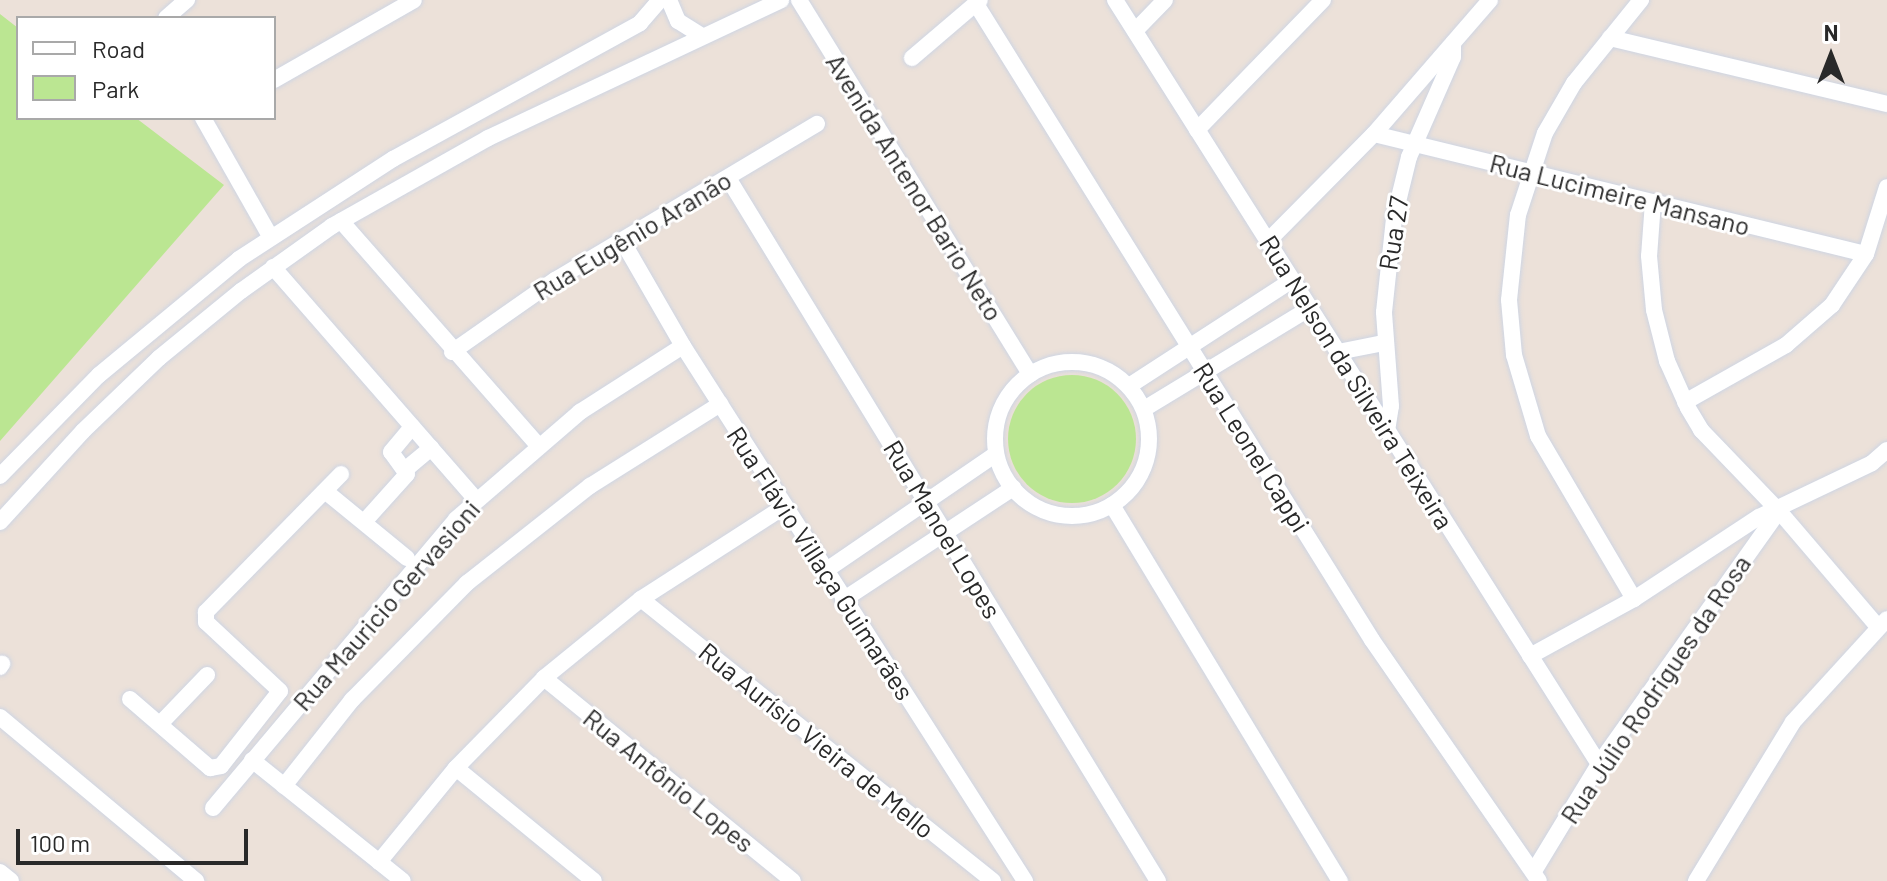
<!DOCTYPE html>
<html>
<head>
<meta charset="utf-8">
<style>
  body { margin:0 }
  #map { position:relative; width:1887px; height:881px; overflow:hidden; background:#ece1d9; font-family:Barlow,sans-serif }
  div>[style] { position:absolute }
  .green>* { inset:0; background:#bbe692 }
  .round { border-radius:50% }
  .roads { filter:drop-shadow(0 0 2px #ced5e3) drop-shadow(0 0 2px #ced5e3) }
  .minor>* { height:16px; margin:-8px; padding:0 8px; transform-origin:8px; border-radius:8px; background:#fff }
  .minor>.ring { margin:-8px; padding:0; box-sizing:content-box; background:none; border:16px solid #fff; border-radius:50% }
  span { translate:-50% -50%; white-space:nowrap; text-align:center; line-height:1.15; -webkit-text-stroke:6px #fff; paint-order:stroke }
  .street-label { font-size:26px; color:#292929 }
  .legend { position:absolute; left:16px; top:16px; width:260px; height:104px; box-sizing:border-box; background:#fff; border:2px solid #a9a9a9; margin:0; padding:10px 14px; list-style:none; font-size:24px; color:#292929 }
  .legend li { display:flex; align-items:center; gap:16px; height:40px }
  .legend b { width:40px; border:2px solid #a9a9a9 }
  .north { position:absolute; left:1791px; top:16px; width:80px; height:80px; -webkit-text-stroke:6px #fff; paint-order:stroke; rotate:0deg; font-size:22px; font-weight:700; line-height:32px; text-align:center; color:#292929 }
  .north::after { content:''; display:block; margin:auto; width:28px; height:36px; background:#292929; clip-path:polygon(50% 0,100% 100%,50% 72%,0 100%) }
  .scale { position:absolute; left:16px; top:829px; width:232px; height:36px; box-sizing:border-box; border:4px solid #292929; border-top:0; padding-left:10px; font-size:24px; line-height:28px; white-space:nowrap; color:#292929; -webkit-text-stroke:6px #fff; paint-order:stroke }
</style>
</head>
<body>
<div id="map">
  <div class="green">
    <i style="clip-path:polygon(0 14px,18px 28px,18px 118px,136px 118px,224px 185px,0 441px)"></i>
    <i class="round" style="left:1008px;top:375px;width:128px;height:128px"></i>
  </div>
  <div class="roads">
    <div class="minor">
      <i style="left:669px;top:0;width:23px;rotate:67deg"></i>
      <i style="left:678px;top:21px;width:25px;rotate:32deg"></i>
      <i style="left:799px;top:0;width:440px;rotate:58.3deg"></i>
      <i style="left:1115px;top:0;width:904px;rotate:57.65deg"></i>
      <i style="left:976px;top:4px;width:749px;rotate:58.09deg"></i>
      <i style="left:1372px;top:640px;width:293px;rotate:55.3deg"></i>
      <i style="left:166px;top:18px;width:28px;rotate:-41deg"></i>
      <i style="left:1135px;top:31px;width:43px;rotate:-45.9deg"></i>
      <i style="left:1610px;top:38px;width:285px;rotate:13.4deg"></i>
      <i style="left:912px;top:58px;width:89px;rotate:-40.5deg"></i>
      <i style="left:274px;top:80px;width:161px;rotate:-29.7deg"></i>
      <i style="left:203px;top:118px;width:136px;rotate:60.4deg"></i>
      <i style="left:1197px;top:130px;width:181px;rotate:-45.9deg"></i>
      <i style="left:1374px;top:134px;width:506px;rotate:13.71deg"></i>
      <i style="left:728px;top:178px;width:824px;rotate:58.55deg"></i>
      <i style="left:1653px;top:202px;width:54px;rotate:94.2deg"></i>
      <i style="left:1649px;top:256px;width:54px;rotate:84.7deg"></i>
      <i style="left:1654px;top:310px;width:53px;rotate:75.7deg"></i>
      <i style="left:1667px;top:361px;width:51px;rotate:65.9deg"></i>
      <i style="left:1688px;top:408px;width:26px;rotate:59deg"></i>
      <i style="left:1701px;top:430px;width:112px;rotate:46.1deg"></i>
      <i style="left:1779px;top:511px;width:153px;rotate:49.5deg"></i>
      <i style="left:341px;top:221px;width:298px;rotate:48.7deg"></i>
      <i style="left:1268px;top:241px;width:151px;rotate:-45.3deg"></i>
      <i style="left:1374px;top:134px;width:177px;rotate:-49.1deg"></i>
      <i style="left:623px;top:242px;width:120px;rotate:60deg"></i>
      <i style="left:683px;top:346px;width:635px;rotate:57.41deg"></i>
      <i style="left:273px;top:267px;width:309px;rotate:48.9deg"></i>
      <i style="left:452px;top:352px;width:126px;rotate:-35deg"></i>
      <i style="left:555px;top:280px;width:305px;rotate:-30.8deg"></i>
      <i style="left:1338px;top:352px;width:47px;rotate:-11.1deg"></i>
      <i class="ring" style="left:995px;top:362px;width:138px;height:138px"></i>
      <i style="left:1129px;top:386px;width:194px;rotate:-33deg"></i>
      <i style="left:1685px;top:402px;width:116px;rotate:-29.4deg"></i>
      <i style="left:1786px;top:345px;width:61px;rotate:-41deg"></i>
      <i style="left:1832px;top:305px;width:61px;rotate:-56.3deg"></i>
      <i style="left:1866px;top:254px;width:70px;rotate:-72.6deg"></i>
      <i style="left:1144px;top:409px;width:194px;rotate:-31.3deg"></i>
      <i style="left:1387px;top:431px;width:25px;rotate:-81deg"></i>
      <i style="left:1391px;top:406px;width:94px;rotate:-94.3deg"></i>
      <i style="left:1384px;top:312px;width:95px;rotate:-83.9deg"></i>
      <i style="left:1394px;top:218px;width:63px;rotate:-76.2deg"></i>
      <i style="left:1409px;top:157px;width:109px;rotate:-66.3deg"></i>
      <i style="left:1453px;top:57px;width:13px;rotate:-90deg"></i>
      <i style="left:406px;top:469px;width:33px;rotate:-40deg"></i>
      <i style="left:0;top:476px;width:141px;rotate:-45.6deg"></i>
      <i style="left:99px;top:375px;width:182px;rotate:-39.6deg"></i>
      <i style="left:239px;top:259px;width:184px;rotate:-33deg"></i>
      <i style="left:393px;top:159px;width:282px;rotate:-28.8deg"></i>
      <i style="left:640px;top:23px;width:30px;rotate:-49deg"></i>
      <i style="left:325px;top:491px;width:106px;rotate:39.3deg"></i>
      <i style="left:1112px;top:505px;width:440px;rotate:58.8deg"></i>
      <i style="left:0;top:522px;width:123px;rotate:-47.6deg"></i>
      <i style="left:83px;top:431px;width:105px;rotate:-43.8deg"></i>
      <i style="left:159px;top:358px;width:106px;rotate:-39.3deg"></i>
      <i style="left:241px;top:291px;width:112px;rotate:-35.5deg"></i>
      <i style="left:332px;top:226px;width:179px;rotate:-29.4deg"></i>
      <i style="left:488px;top:138px;width:324px;rotate:-25.2deg"></i>
      <i style="left:364px;top:522px;width:64px;rotate:-48.1deg"></i>
      <i style="left:407px;top:474px;width:27px;rotate:-126deg"></i>
      <i style="left:391px;top:452px;width:33px;rotate:-50deg"></i>
      <i style="left:825px;top:571px;width:207px;rotate:-34.4deg"></i>
      <i style="left:641px;top:599px;width:451px;rotate:38.7deg"></i>
      <i style="left:1634px;top:599px;width:189px;rotate:-120.5deg"></i>
      <i style="left:1538px;top:436px;width:84px;rotate:-106.5deg"></i>
      <i style="left:1514px;top:355px;width:55px;rotate:-95.2deg"></i>
      <i style="left:1509px;top:300px;width:85px;rotate:-84deg"></i>
      <i style="left:1518px;top:215px;width:86px;rotate:-71.8deg"></i>
      <i style="left:1545px;top:133px;width:58px;rotate:-59.9deg"></i>
      <i style="left:1574px;top:83px;width:107px;rotate:-51.1deg"></i>
      <i style="left:843px;top:600px;width:204px;rotate:-33.4deg"></i>
      <i style="left:1530px;top:656px;width:119px;rotate:-28.7deg"></i>
      <i style="left:1634px;top:599px;width:149px;rotate:-33.3deg"></i>
      <i style="left:1759px;top:517px;width:125px;rotate:-25.5deg"></i>
      <i style="left:1872px;top:463px;width:20px;rotate:-41deg"></i>
      <i style="left:0;top:667px;width:4px;rotate:-56deg"></i>
      <i style="left:544px;top:678px;width:321px;rotate:39.2deg"></i>
      <i style="left:130px;top:699px;width:106px;rotate:40.8deg"></i>
      <i style="left:210px;top:768px;width:11px;rotate:-10deg"></i>
      <i style="left:221px;top:766px;width:95px;rotate:-51.8deg"></i>
      <i style="left:280px;top:691px;width:101px;rotate:-137deg"></i>
      <i style="left:206px;top:622px;width:10px;rotate:-90deg"></i>
      <i style="left:206px;top:612px;width:193px;rotate:-45.6deg"></i>
      <i style="left:0;top:717px;width:256px;rotate:39.9deg"></i>
      <i style="left:160px;top:724px;width:68px;rotate:-46.2deg"></i>
      <i style="left:252px;top:760px;width:193px;rotate:38.7deg"></i>
      <i style="left:456px;top:768px;width:178px;rotate:39.3deg"></i>
      <i style="left:284px;top:786px;width:110px;rotate:-51.7deg"></i>
      <i style="left:352px;top:700px;width:164px;rotate:-45.5deg"></i>
      <i style="left:467px;top:583px;width:157px;rotate:-38.3deg"></i>
      <i style="left:590px;top:486px;width:154px;rotate:-32.2deg"></i>
      <i style="left:213px;top:808px;width:378px;rotate:-49.9deg"></i>
      <i style="left:456px;top:519px;width:164px;rotate:-40.8deg"></i>
      <i style="left:580px;top:412px;width:122px;rotate:-32.7deg"></i>
      <i style="left:379px;top:862px;width:122px;rotate:-50.7deg"></i>
      <i style="left:456px;top:768px;width:126px;rotate:-45.6deg"></i>
      <i style="left:544px;top:678px;width:125px;rotate:-39.2deg"></i>
      <i style="left:641px;top:599px;width:170px;rotate:-32.8deg"></i>
      <i style="left:1534px;top:871px;width:125px;rotate:-58.7deg"></i>
      <i style="left:1599px;top:764px;width:310px;rotate:-54.6deg"></i>
      <i style="left:0;top:872px;width:14px;rotate:39deg"></i>
      <i style="left:1696px;top:881px;width:186px;rotate:-58.6deg"></i>
      <i style="left:1793px;top:722px;width:139px;rotate:-47.6deg"></i>
    </div>
  </div>
  <div class="street-label">
    <span style="left:915px;top:187px;rotate:58deg">Avenida Antenor Bario Neto</span>
    <span style="left:1620px;top:194px;rotate:14deg">Rua Lucimeire Mansano</span>
    <span style="left:1393px;top:233px;rotate:-81deg">Rua 27</span>
    <span style="left:632px;top:235px;rotate:-31deg">Rua Eugênio Aranão</span>
    <span style="left:1357px;top:382px;rotate:58deg">Rua Nelson da Silveira Teixeira</span>
    <span style="left:1252px;top:447px;rotate:58deg">Rua Leonel Cappi</span>
    <span style="left:943px;top:529px;rotate:59deg">Rua Manoel Lopes</span>
    <span style="left:821px;top:563px;rotate:57deg">Rua Flávio Villaça Guimarães</span>
    <span style="left:386px;top:605px;rotate:-49deg">Rua Mauricio Gervasioni</span>
    <span style="left:1655px;top:689px;rotate:-56deg">Rua Júlio Rodrigues da Rosa</span>
    <span style="left:817px;top:740px;rotate:39deg">Rua Aurísio Vieira de Mello</span>
    <span style="left:669px;top:780px;rotate:39deg">Rua Antônio Lopes</span>
  </div>
  <ul class="legend">
  <li><b style="height:10px;background:#fff"></b>Road</li>
  <li><b style="height:22px;background:#bbe692"></b>Park</li>
  </ul>
  <div class="north">N</div>
  <div class="scale">100 m</div>
</div>
</body>
</html>
